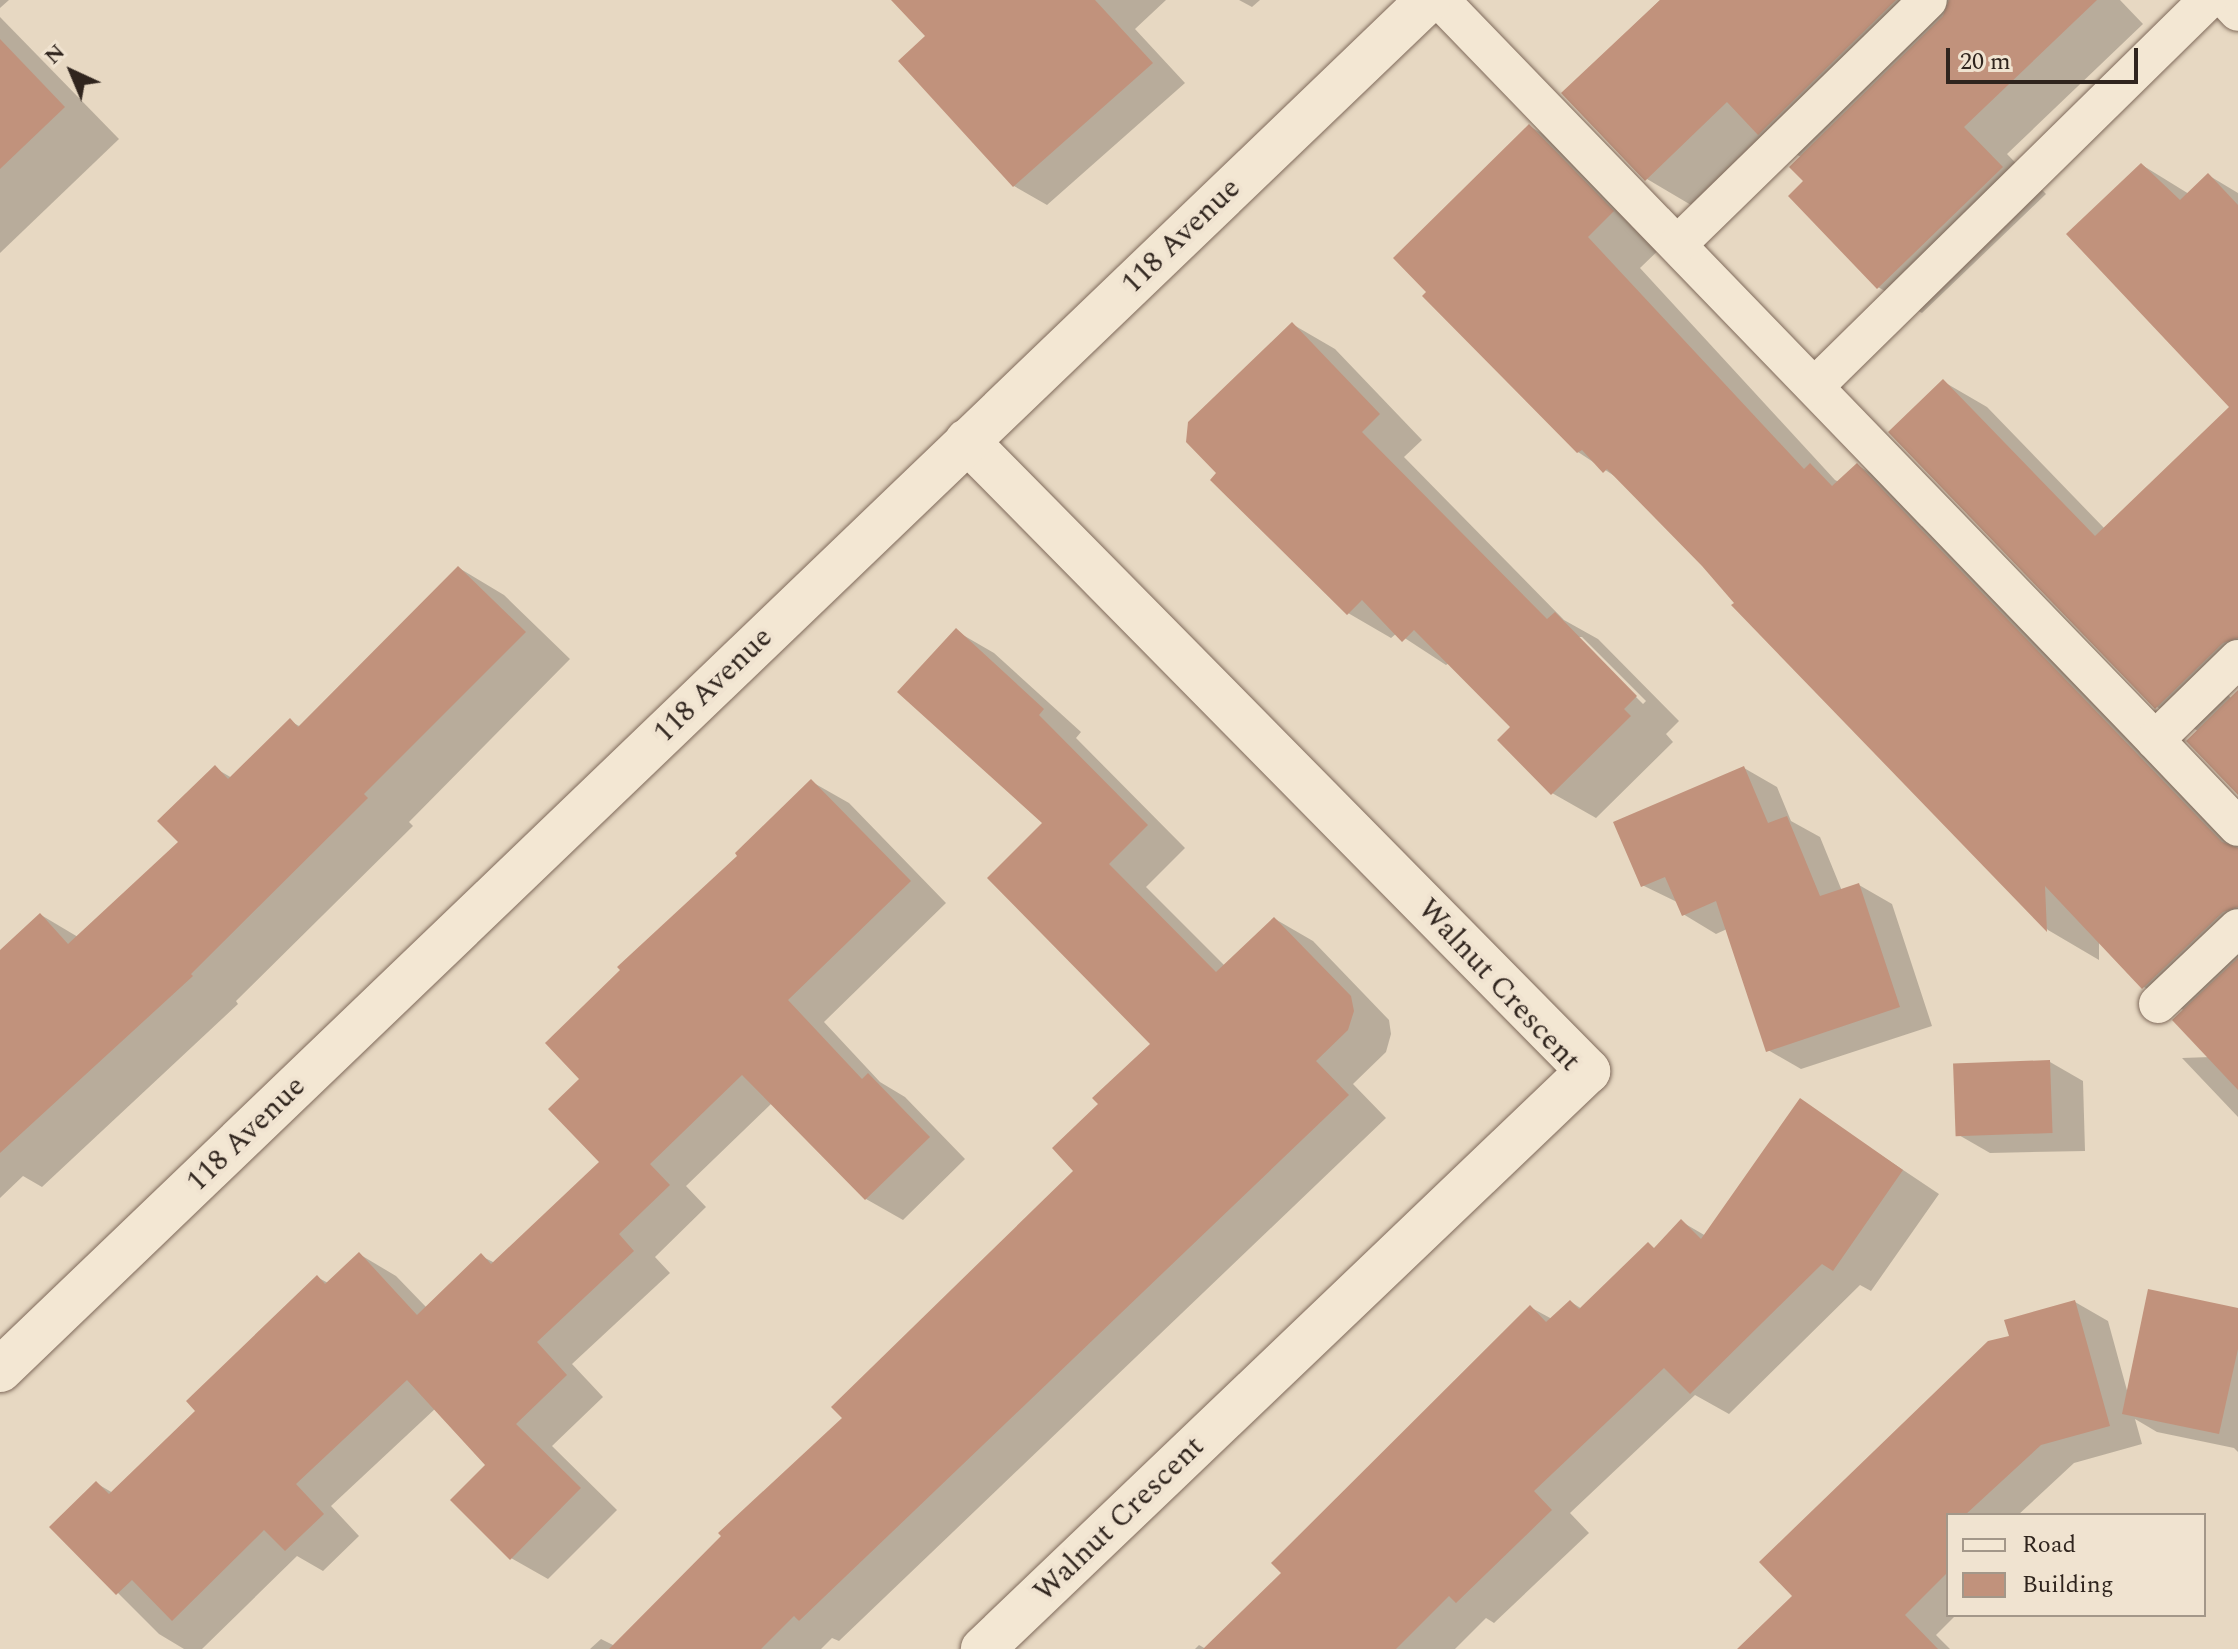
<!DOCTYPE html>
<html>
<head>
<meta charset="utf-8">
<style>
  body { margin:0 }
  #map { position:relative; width:2238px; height:1649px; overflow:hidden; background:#e7d8c2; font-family:Spectral,serif }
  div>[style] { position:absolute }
  .shadow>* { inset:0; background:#0003 }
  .building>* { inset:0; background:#c1927c; transform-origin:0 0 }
  .roads { filter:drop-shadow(0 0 2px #7f6a5b) drop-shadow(0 0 2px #7f6a5b) }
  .lane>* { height:38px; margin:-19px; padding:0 19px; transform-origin:19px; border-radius:19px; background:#f3e7d3 }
  .street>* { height:44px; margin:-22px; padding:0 22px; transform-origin:22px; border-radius:22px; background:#f3e7d3 }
  .secondary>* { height:44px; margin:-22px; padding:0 22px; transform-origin:22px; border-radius:22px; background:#f3e7d3 }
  span { translate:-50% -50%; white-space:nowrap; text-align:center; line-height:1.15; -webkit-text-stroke:8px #f0e3d0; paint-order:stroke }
  .street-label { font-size:30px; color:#30251e }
  .legend { position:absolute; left:1946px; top:1513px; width:260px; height:104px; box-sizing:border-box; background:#f0e3d0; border:2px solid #a39789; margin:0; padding:10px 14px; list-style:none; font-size:24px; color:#30251e }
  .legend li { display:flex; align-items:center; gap:16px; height:40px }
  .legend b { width:40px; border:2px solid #a39789 }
  .north { position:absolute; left:32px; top:32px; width:80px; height:80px; -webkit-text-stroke:6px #f0e3d0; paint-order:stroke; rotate:316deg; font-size:22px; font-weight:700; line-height:32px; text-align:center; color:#30251e }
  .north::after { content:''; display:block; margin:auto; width:28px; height:36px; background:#30251e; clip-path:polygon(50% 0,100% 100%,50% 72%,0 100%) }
  .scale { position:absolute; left:1946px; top:48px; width:192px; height:36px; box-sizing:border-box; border:4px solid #30251e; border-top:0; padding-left:10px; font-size:24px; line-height:28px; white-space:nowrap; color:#30251e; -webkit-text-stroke:6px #f0e3d0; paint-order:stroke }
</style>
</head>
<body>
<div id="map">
  <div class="shadow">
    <i style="clip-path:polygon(0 0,9px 0,0 8px)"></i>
    <i style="clip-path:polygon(917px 0,1166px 0,1135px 29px,1185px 83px,1047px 205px,1014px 186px,901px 61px,928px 37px)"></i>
    <i style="clip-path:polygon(1239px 0,1260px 0,1252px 7px)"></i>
    <i style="clip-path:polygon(1660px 0,2120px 0,2143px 24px,2007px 154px,2046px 194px,1922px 313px,1878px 287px,1806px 182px,1801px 157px,1763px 135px,1691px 205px,1647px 179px,1563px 93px)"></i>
    <i style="clip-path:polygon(0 17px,119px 139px,0 253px)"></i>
    <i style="clip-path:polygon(1529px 126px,1583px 157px,1666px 243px,1640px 268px,1835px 480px,1839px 482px,1857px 465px,1910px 496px,2238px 836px,2238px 1117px,2182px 1058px,2210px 1057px,2185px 1011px,2144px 987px,2099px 940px,2099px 960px,2048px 930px,1734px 605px,1736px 603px,1703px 565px,1622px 481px,1578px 452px)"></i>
    <i style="clip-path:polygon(2142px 165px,2189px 194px,2208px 175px,2238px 193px,2238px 674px,2222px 689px,2233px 700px,2238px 719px,2238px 792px,2198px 731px,2157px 707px,1944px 382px,1987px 407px,2105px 529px,2232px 407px)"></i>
    <i style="clip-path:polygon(evenodd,1292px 324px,1335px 349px,1422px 440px,1404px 457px,1564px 620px,1598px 639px,1679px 721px,1666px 734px,1673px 742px,1596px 818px,1552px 793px,1513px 727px,1449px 663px,1446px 665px,1397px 633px,1391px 638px,1348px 613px,1219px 473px,1292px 324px,1576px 637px,1582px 637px,1646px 701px,1643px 704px,1576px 637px)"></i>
    <i style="clip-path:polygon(459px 568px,504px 595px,570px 659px,409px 822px,413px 826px,236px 1001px,238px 1004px,42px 1187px,23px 1176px,0 1198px,0 952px,41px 915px,78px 937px,180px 842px,215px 768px,232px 778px,290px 721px,301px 727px)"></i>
    <i style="clip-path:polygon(956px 631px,994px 653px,1081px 732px,1076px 738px,1185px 848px,1146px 887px,1225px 966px,1275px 919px,1313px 941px,1389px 1020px,1391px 1034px,1386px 1052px,1353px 1084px,1386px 1118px,839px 1641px,832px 1638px,821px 1649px,590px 1649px,601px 1639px,615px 1646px,844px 1418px,1076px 1171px,1100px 1104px,1152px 1044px)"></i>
    <i style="clip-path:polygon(1744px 768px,1777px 787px,1791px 821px,1820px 837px,1842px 891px,1859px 885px,1892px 904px,1932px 1026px,1801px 1069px,1768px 1050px,1727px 929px,1716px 934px,1683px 914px,1679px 903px,1642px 885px)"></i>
    <i style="clip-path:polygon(812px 782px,849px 803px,946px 903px,824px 1022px,880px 1082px,905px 1097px,965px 1159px,903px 1220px,866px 1199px,772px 1103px,686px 1186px,706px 1207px,655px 1257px,670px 1273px,572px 1364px,603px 1397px,552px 1446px,617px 1510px,548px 1579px,511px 1558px,488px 1465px,436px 1408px,331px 1506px,359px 1536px,323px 1571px,297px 1556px,202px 1649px,184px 1649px,159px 1634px,52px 1527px,96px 1483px,113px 1493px,198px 1411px,317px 1277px,328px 1283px,359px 1254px,396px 1276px,427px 1308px,481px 1256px,495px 1263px,602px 1162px,582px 1080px,740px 856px)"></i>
    <i style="clip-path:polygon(2050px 1062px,2083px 1081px,2085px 1151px,1990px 1153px,1957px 1134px)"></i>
    <i style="clip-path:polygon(1800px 1101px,1939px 1194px,1871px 1291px,1860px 1285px,1729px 1414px,1695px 1395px,1570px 1513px,1589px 1533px,1494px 1623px,1486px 1618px,1455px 1649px,1195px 1649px,1199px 1645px,1206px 1649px,1284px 1573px,1530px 1307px,1552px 1319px,1571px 1302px,1582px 1309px,1655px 1249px,1682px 1222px,1706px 1236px)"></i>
    <i style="clip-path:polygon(2075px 1302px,2108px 1321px,2128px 1394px,2238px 1310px,2238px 1452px,2234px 1448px,2157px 1432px,2135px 1419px,2142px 1444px,2074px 1463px,2018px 1515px,1948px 1515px,1948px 1615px,1956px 1615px,1936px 1635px,1950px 1649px,1740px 1649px,1795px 1596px,2012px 1337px)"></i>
  </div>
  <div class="building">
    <i style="clip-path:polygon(891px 0,1095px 0,1153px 63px,1013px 187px,898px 61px,925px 36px)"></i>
    <i style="clip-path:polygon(1660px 0,1896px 0,1758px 135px,1727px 102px,1645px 181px,1561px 93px)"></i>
    <i style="clip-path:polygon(1949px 0,2097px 0,1964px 127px,2003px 167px,1877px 289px,1788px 196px,1803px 181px,1789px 167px,1943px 16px)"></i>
    <i style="clip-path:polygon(0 39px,65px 107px,0 169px)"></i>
    <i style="clip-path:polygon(1529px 124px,1614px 211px,1588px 237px,1804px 469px,1810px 463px,1832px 486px,1857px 463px,2222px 842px,2238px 848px,2238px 907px,2223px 912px,2142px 989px,2045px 886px,2047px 932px,1731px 605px,1734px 603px,1702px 566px,1607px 469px,1603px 473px,1582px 450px,1577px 453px,1422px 296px,1426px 292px,1393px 258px)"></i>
    <i style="clip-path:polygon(2141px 163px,2180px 200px,2208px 173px,2238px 205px,2238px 638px,2223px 643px,2155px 709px,1888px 432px,1943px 379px,2095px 536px,2229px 407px,2066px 234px)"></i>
    <i style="clip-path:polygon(1292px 322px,1380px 414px,1362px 432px,1547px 619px,1555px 612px,1637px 696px,1624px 709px,1631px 716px,1551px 795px,1497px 740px,1510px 727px,1414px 630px,1402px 642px,1362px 600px,1347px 615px,1210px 480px,1216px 473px,1186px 442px,1188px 422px)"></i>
    <i style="clip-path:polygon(458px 566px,526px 632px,364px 794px,368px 798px,191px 974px,193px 976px,0 1153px,0 950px,40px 913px,68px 944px,178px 842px,157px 821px,215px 765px,228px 779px,290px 718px,298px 727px)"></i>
    <i style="clip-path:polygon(956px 628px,1044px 709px,1039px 715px,1148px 825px,1109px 864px,1216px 972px,1274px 917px,1351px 996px,1354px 1011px,1348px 1030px,1316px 1061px,1349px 1095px,799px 1621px,794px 1616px,761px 1649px,609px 1649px,721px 1536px,718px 1533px,842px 1418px,831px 1407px,1073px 1171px,1052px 1148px,1098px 1104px,1092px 1098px,1150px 1044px,987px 878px,1042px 823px,897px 692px)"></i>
    <i style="clip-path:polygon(2238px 690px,2238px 795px,2186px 741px)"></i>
    <i style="clip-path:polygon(1744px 766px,1768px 823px,1787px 816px,1820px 896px,1859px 883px,1900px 1007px,1766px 1052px,1716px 901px,1682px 916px,1665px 877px,1641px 887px,1613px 822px)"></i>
    <i style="clip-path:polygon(811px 779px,911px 881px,788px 1000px,862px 1079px,868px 1073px,930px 1137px,865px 1200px,742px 1075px,650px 1164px,670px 1185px,619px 1234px,634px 1251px,537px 1342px,567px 1375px,516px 1424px,581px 1488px,510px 1560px,450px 1500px,485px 1465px,407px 1380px,296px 1484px,324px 1514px,285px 1551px,264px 1530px,172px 1621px,132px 1580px,116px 1595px,49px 1527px,96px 1481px,109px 1494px,195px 1411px,186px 1401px,317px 1275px,325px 1284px,359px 1252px,417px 1315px,481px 1253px,491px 1264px,599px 1162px,548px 1109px,579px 1079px,545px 1043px,620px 970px,617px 967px,737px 856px,735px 853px)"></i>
    <i style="clip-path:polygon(2238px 958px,2238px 1090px,2172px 1020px)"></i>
    <i style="left:2050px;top:1060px;width:73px;height:97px;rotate:88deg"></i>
    <i style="clip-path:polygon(1800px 1098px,1903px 1170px,1833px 1271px,1822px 1264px,1690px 1394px,1664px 1368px,1534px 1491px,1552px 1510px,1456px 1603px,1449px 1596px,1396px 1649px,1203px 1649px,1281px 1573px,1271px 1563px,1530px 1305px,1546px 1322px,1570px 1300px,1579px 1309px,1648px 1242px,1654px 1248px,1681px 1219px,1701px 1239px)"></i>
    <i style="clip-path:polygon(2148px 1289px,2238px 1308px,2238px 1349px,2219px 1434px,2122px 1414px)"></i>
    <i style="clip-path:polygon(2075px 1300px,2110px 1426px,2041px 1445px,1965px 1515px,1948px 1515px,1948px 1572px,1905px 1615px,1938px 1649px,1737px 1649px,1792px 1596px,1759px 1562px,1988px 1341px,2009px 1336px,2004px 1320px)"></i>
  </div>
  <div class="roads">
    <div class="lane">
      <i style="left:1440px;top:0;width:1029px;rotate:45.98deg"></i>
      <i style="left:2155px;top:740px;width:116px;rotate:-44.3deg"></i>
      <i style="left:2227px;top:0;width:16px;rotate:47deg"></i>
      <i style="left:1678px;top:244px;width:349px;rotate:-44.3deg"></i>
      <i style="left:1815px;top:386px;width:551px;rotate:-44.49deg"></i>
      <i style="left:2155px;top:740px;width:120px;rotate:46.3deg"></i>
      <i style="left:2158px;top:1004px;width:110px;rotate:-43.5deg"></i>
    </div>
    <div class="street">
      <i style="left:967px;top:441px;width:885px;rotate:45.41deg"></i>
      <i style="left:1588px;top:1071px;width:837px;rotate:136.31deg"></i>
    </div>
    <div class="secondary">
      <i style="left:0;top:1370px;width:1979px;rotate:-43.81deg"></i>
    </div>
  </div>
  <div class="street-label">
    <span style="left:1181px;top:236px;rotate:-44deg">118 Avenue</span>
    <span style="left:713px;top:685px;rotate:-44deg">118 Avenue</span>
    <span style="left:1499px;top:985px;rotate:47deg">Walnut Crescent</span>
    <span style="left:246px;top:1134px;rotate:-44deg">118 Avenue</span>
    <span style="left:1119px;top:1519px;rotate:-44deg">Walnut Crescent</span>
  </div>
  <ul class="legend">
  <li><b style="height:10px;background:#f3e7d3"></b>Road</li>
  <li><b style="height:22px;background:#c1927c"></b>Building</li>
  </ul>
  <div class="north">N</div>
  <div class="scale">20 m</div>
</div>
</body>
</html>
